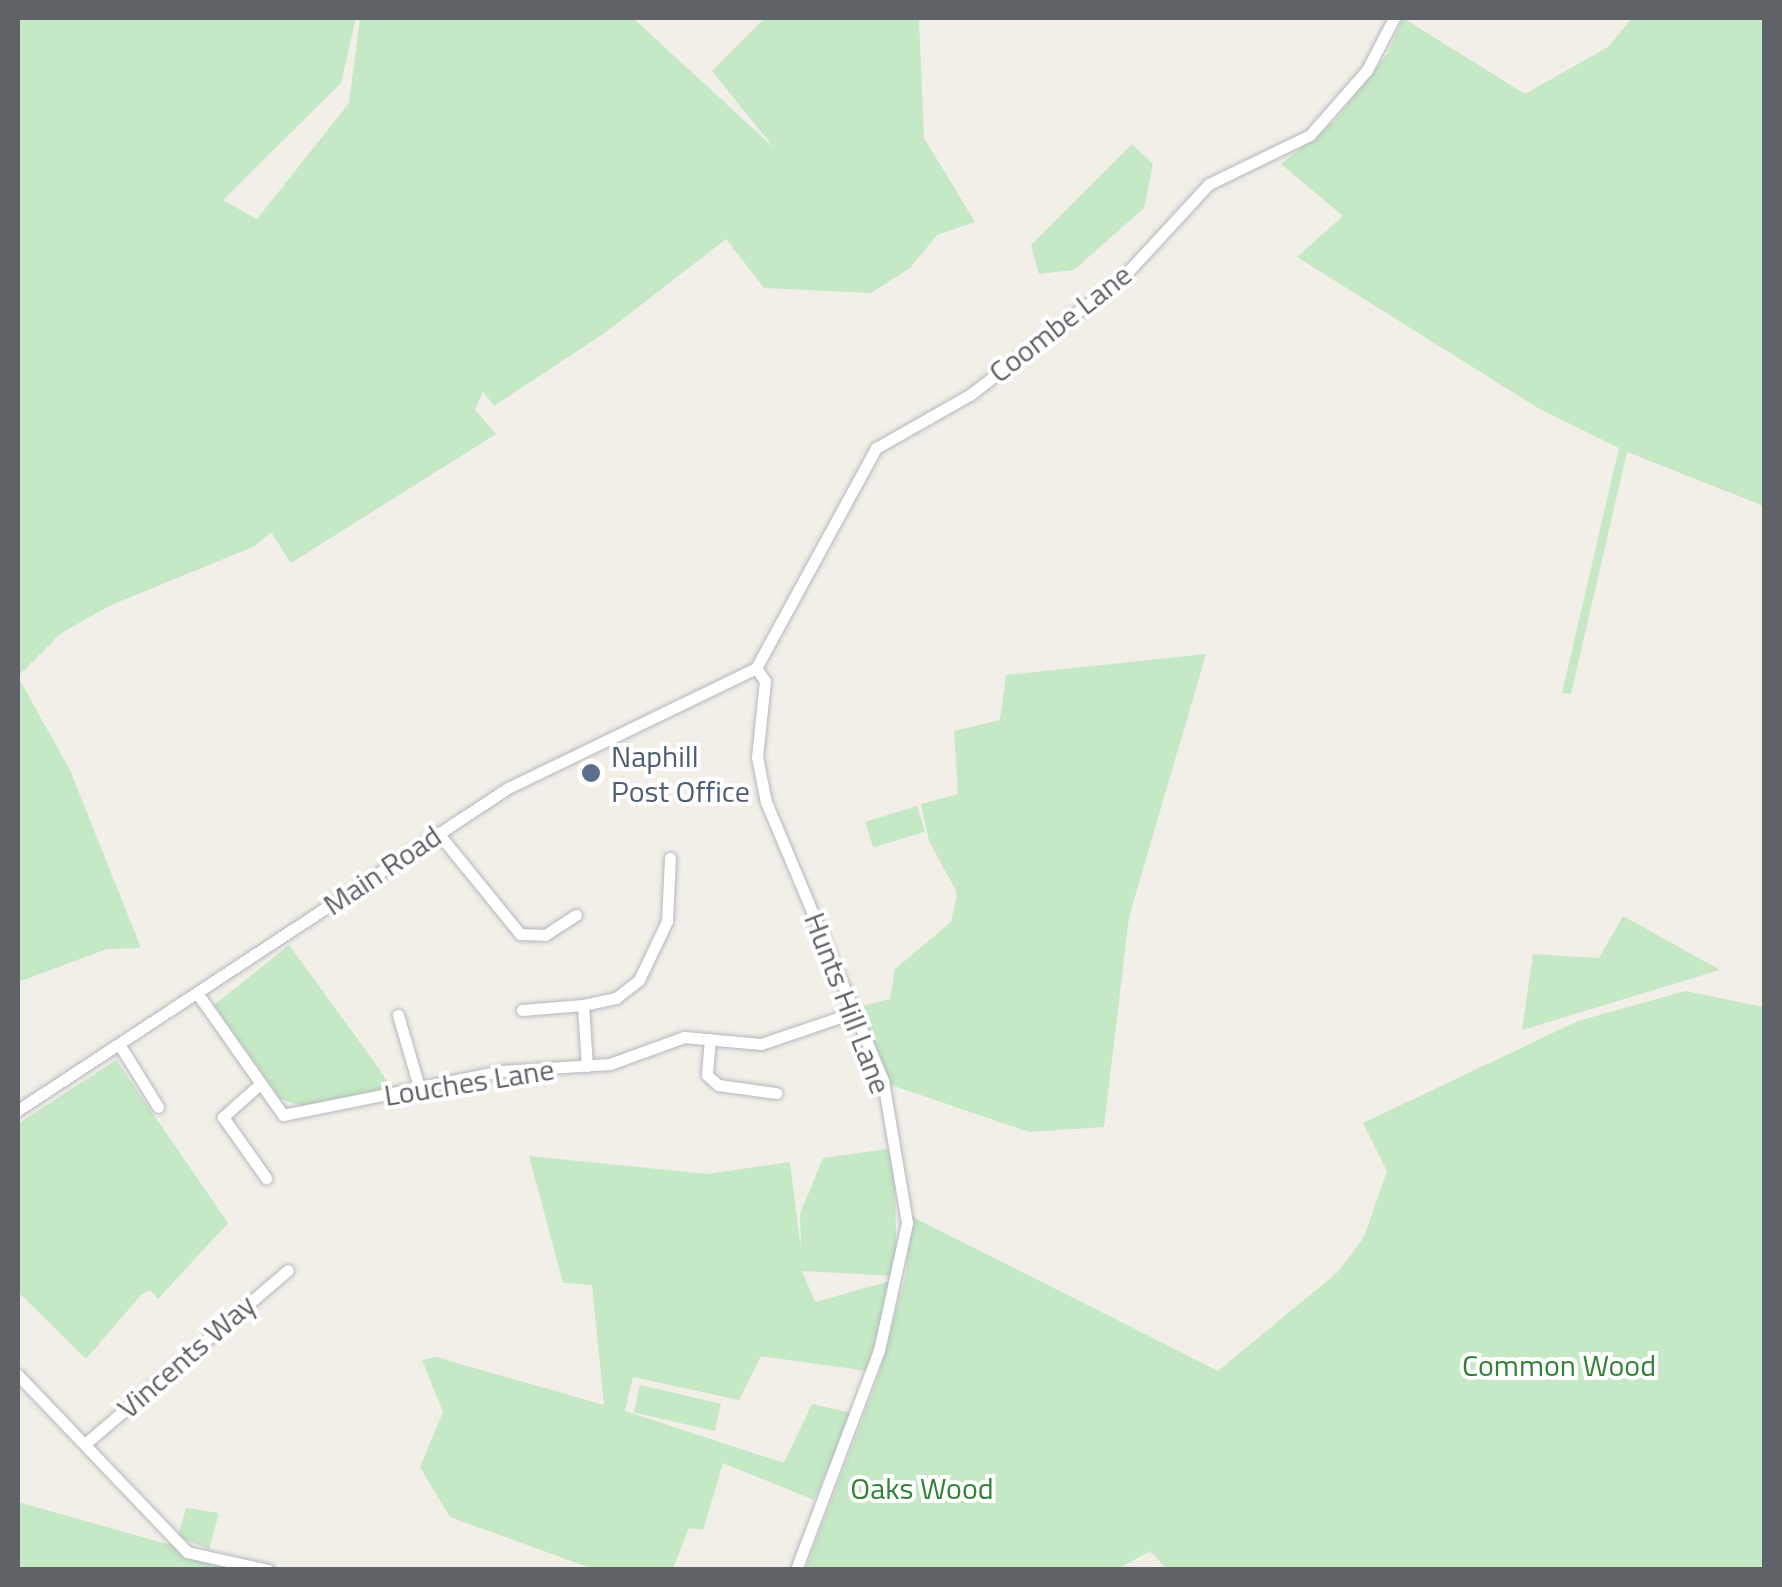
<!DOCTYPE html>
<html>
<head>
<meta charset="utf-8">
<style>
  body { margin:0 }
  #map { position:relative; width:1782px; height:1587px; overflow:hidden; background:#f1efe8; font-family:"Titillium Web",sans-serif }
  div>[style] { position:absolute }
  .green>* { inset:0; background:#c5e8c5; transform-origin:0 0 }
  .roads { filter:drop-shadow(0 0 2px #b5b8bc) drop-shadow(0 0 2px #b5b8bc) }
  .minor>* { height:11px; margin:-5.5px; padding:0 5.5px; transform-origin:5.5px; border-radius:5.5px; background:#fff }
  .dots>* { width:28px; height:28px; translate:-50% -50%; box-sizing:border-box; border:5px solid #fff; border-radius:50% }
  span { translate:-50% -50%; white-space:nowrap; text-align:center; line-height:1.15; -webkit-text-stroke:8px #fff; paint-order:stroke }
  .street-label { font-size:30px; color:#5f6368 }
  .service-label { font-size:30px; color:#4e5e75 }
  .left { translate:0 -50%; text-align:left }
  .park-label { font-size:30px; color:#348238 }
  .frame { position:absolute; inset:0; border:20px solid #5f6368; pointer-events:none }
</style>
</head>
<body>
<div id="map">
  <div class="green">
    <i style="clip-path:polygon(18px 18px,356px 18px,341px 83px,223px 200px,257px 219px,349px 103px,360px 18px,633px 18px,774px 148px,712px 71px,765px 18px,919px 18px,924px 138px,975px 222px,937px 235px,910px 268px,871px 293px,764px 288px,726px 239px,606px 332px,494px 406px,483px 391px,475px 410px,496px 434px,291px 563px,271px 532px,255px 546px,109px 606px,60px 634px,18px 676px)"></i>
    <i style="clip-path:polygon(1403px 18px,1525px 94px,1608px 47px,1632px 18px,1764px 18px,1764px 506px,1627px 452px,1571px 694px,1562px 693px,1619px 448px,1538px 408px,1297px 257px,1343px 216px,1281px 164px,1335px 121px,1388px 53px)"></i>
    <i style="clip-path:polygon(1132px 144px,1153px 164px,1144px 208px,1074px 270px,1039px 274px,1031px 245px)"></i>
    <i style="clip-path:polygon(1206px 654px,1129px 917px,1104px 1127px,1029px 1132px,888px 1084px,858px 1007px,890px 999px,895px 969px,951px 922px,957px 893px,929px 841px,921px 804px,958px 794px,954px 731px,1000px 720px,1006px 675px)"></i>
    <i style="clip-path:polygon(18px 677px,70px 770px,141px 948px,107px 949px,18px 982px)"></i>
    <i style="left:917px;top:806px;width:27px;height:54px;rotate:73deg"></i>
    <i style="clip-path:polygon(1623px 916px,1720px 970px,1522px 1030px,1533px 954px,1599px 958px)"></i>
    <i style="clip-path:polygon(289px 945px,370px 1056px,392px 1088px,303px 1106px,280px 1099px,214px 1005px)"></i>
    <i style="clip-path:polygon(1685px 991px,1764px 1007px,1764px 1569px,1168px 1570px,1150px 1551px,1118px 1569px,805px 1570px,877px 1381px,906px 1274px,911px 1216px,1218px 1371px,1338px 1272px,1364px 1237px,1387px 1171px,1363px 1123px,1578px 1021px)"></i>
    <i style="clip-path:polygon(116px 1060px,228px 1223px,158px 1299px,150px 1290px,141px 1295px,86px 1359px,18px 1292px,18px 1124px)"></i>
    <i style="clip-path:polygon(894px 1148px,897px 1276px,802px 1271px,815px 1302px,894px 1280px,868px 1371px,761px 1356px,739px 1400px,633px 1377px,625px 1411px,784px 1463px,812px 1404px,852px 1413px,814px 1500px,723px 1463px,703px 1530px,689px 1528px,673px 1569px,593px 1569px,450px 1517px,420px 1467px,443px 1412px,422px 1360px,436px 1357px,604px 1405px,592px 1285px,563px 1283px,529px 1156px,708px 1174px,790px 1162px,801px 1250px,800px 1214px,823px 1158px)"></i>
    <i style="left:640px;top:1385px;width:83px;height:28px;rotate:13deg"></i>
    <i style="clip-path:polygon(18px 1502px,160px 1542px,287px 1569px,18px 1570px)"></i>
    <i style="clip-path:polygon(186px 1508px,219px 1513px,209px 1549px,178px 1537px)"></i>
  </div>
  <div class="roads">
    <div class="minor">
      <i style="left:756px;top:668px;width:16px;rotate:55deg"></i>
      <i style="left:765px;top:681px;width:76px;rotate:96deg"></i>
      <i style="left:757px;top:757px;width:46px;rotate:78.7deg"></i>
      <i style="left:766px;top:802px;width:303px;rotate:67.2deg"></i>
      <i style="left:883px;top:1081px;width:144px;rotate:80.4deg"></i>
      <i style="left:907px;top:1223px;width:130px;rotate:102.4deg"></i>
      <i style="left:879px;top:1350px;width:235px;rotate:110.7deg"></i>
      <i style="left:438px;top:833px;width:130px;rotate:50.9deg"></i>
      <i style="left:520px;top:934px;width:25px;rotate:2deg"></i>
      <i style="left:545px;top:935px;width:37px;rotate:-33deg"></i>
      <i style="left:197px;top:993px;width:149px;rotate:54.8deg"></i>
      <i style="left:283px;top:1115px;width:223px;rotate:-11.4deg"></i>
      <i style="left:502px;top:1071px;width:108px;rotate:-3.7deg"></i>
      <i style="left:610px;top:1064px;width:79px;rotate:-20deg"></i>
      <i style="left:684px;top:1037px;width:77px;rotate:5.2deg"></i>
      <i style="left:761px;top:1044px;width:99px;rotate:-18.8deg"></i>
      <i style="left:522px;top:1010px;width:61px;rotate:-4.7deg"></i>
      <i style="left:398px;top:1015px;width:75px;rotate:73.7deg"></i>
      <i style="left:710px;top:1039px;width:36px;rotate:95deg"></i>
      <i style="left:707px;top:1075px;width:15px;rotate:42deg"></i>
      <i style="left:718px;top:1085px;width:59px;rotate:7.9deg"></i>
      <i style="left:119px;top:1044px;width:74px;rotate:58.2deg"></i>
      <i style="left:587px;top:1066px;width:61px;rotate:-93.8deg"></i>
      <i style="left:583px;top:1005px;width:34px;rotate:-12deg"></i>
      <i style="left:616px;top:998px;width:29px;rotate:-38deg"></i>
      <i style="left:639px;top:980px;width:65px;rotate:-64.6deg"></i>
      <i style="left:667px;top:921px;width:63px;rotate:-87.3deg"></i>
      <i style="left:260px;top:1084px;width:50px;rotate:138.3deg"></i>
      <i style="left:223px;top:1117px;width:75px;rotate:54.8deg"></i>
      <i style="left:18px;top:1110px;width:586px;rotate:-33.31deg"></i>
      <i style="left:508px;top:788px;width:276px;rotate:-25.8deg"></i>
      <i style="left:756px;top:668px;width:251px;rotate:-61.4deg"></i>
      <i style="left:876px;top:448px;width:109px;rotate:-29.6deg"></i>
      <i style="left:971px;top:394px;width:193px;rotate:-37.6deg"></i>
      <i style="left:1124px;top:276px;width:125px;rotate:-47.3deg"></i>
      <i style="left:1209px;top:184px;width:112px;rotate:-25.9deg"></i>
      <i style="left:1310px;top:135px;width:86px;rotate:-48.8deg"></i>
      <i style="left:1367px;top:70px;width:59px;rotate:-62.6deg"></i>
      <i style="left:18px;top:1375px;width:245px;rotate:46.3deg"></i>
      <i style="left:187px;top:1552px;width:83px;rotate:12.5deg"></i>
      <i style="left:85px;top:1444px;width:267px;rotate:-40.6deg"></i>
    </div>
  </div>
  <div class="dots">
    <i style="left:591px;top:773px;background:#5c6f8a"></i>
  </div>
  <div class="street-label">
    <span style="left:1060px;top:323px;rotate:-38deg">Coombe Lane</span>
    <span style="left:382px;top:870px;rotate:-34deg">Main Road</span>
    <span style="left:848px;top:1003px;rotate:69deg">Hunts Hill Lane</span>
    <span style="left:469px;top:1082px;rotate:-9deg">Louches Lane</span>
    <span style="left:186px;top:1356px;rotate:-41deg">Vincents Way</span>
  </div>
  <div class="service-label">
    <span class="left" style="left:611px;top:773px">Naphill<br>Post Office</span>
  </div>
  <div class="park-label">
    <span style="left:1559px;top:1365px">Common Wood</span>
    <span style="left:922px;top:1488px">Oaks Wood</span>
  </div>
  <div class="frame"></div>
</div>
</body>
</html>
